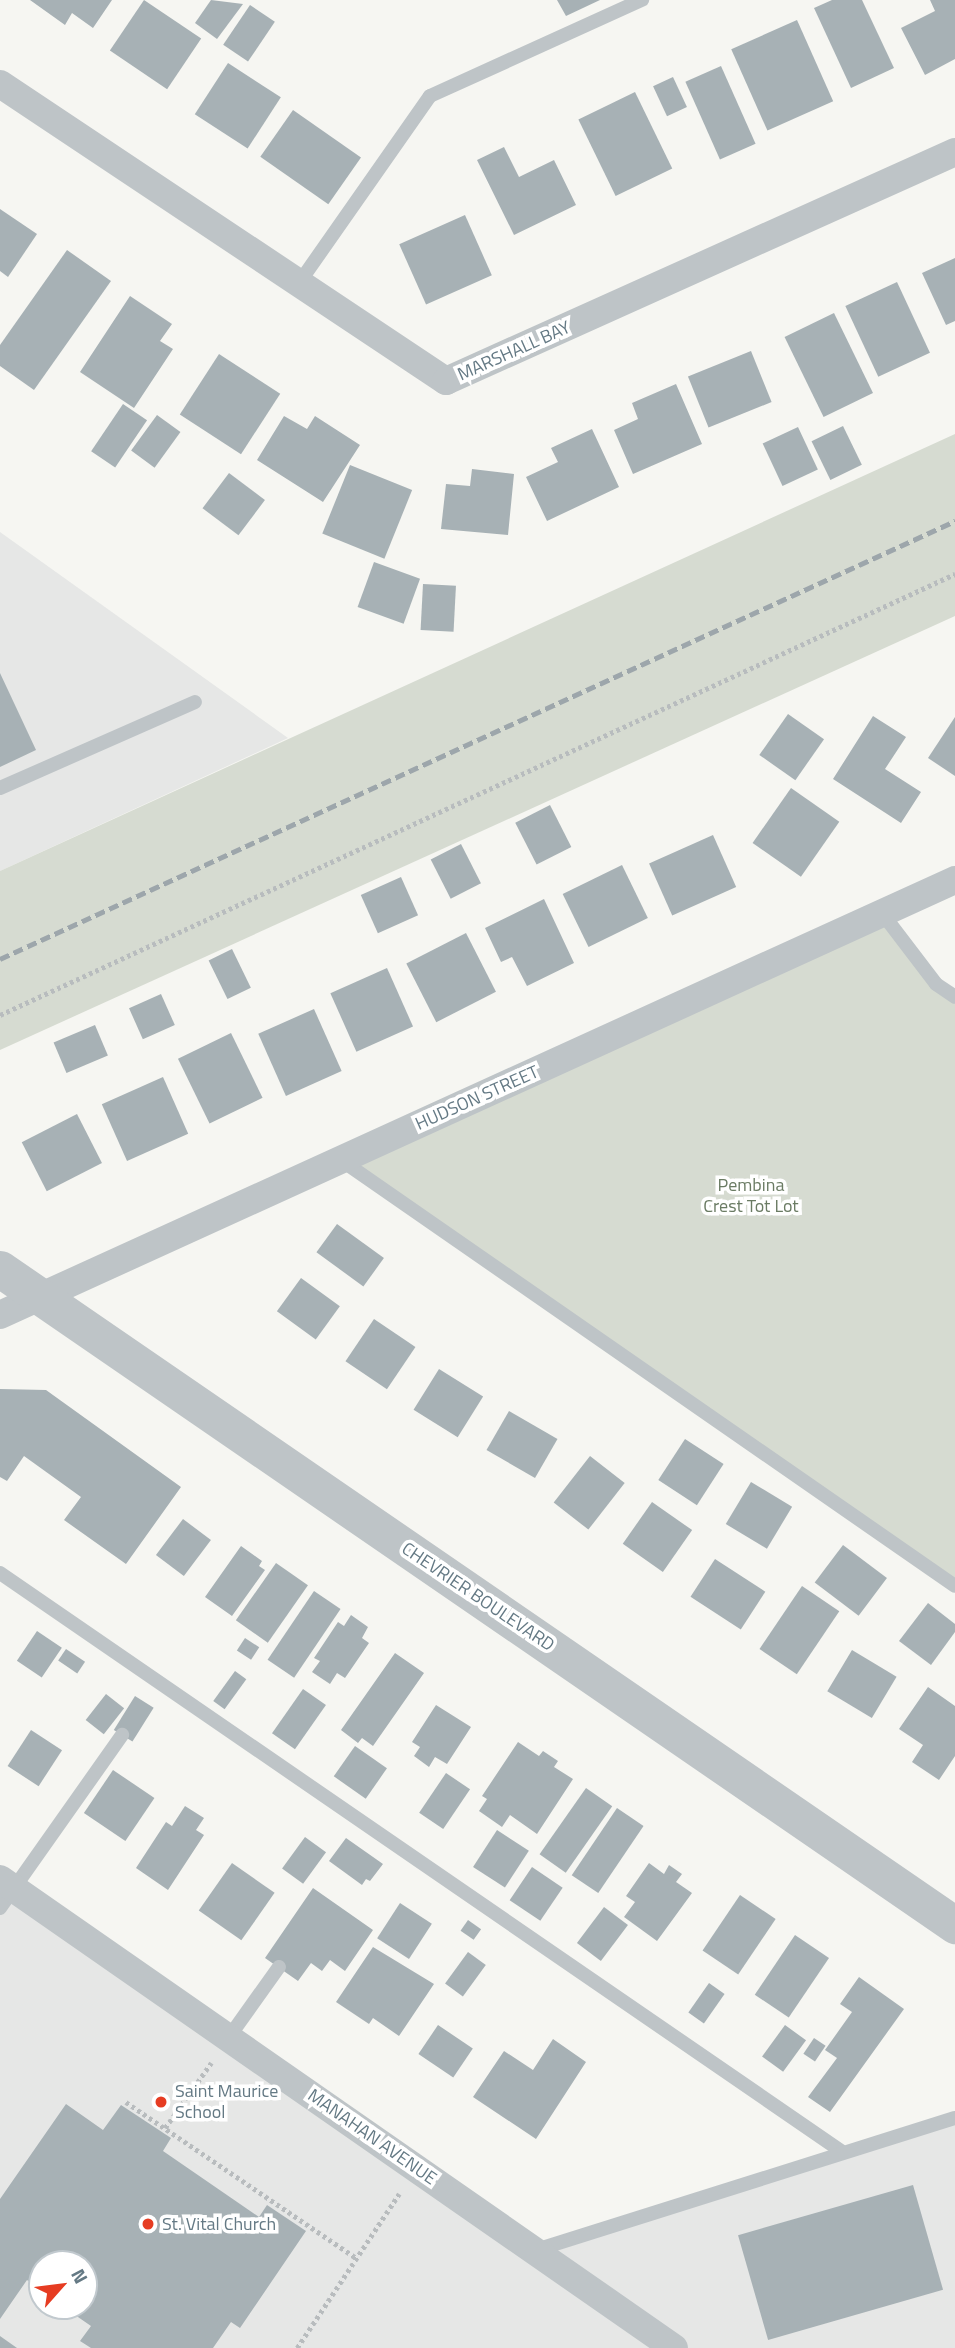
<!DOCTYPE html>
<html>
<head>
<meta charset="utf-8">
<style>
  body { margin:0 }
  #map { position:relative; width:955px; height:2348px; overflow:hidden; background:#f6f6f2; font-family:"Titillium Web",sans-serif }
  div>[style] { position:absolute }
  .built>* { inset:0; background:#e6e7e6 }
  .green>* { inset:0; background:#d6dbd1 }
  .building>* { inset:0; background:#a7b1b5; transform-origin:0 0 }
  .path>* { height:4.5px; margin-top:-2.25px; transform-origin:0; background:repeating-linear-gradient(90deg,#b8bcbe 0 3.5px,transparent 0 7px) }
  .service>* { height:14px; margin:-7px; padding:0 7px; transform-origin:7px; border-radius:7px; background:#bec4c7 }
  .minor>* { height:28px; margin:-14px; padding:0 14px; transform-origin:14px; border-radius:14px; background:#bec4c7 }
  .tertiary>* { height:37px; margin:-18.5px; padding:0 18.5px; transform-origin:18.5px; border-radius:18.5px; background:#bec4c7 }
  .rail>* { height:5px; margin-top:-2.5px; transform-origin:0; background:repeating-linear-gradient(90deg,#9da6ab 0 10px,transparent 0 15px) }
  .dots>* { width:19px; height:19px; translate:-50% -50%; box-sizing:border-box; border:4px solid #fff; border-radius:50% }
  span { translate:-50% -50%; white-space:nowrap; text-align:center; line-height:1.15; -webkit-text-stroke:7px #fff; paint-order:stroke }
  .street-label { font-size:18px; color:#647984 }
  .park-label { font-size:18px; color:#6a7b63 }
  .poi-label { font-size:18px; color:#647984 }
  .left { translate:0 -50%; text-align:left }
  .north { position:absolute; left:28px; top:2250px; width:70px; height:70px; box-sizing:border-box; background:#fff; border:2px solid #c1c9ce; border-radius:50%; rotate:62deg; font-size:19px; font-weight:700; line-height:28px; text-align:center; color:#647984 }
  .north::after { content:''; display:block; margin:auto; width:24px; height:32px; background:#e63c22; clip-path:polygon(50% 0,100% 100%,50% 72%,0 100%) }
</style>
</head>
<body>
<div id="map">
  <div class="built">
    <i style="clip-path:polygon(0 532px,288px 738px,0 871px)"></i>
    <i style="clip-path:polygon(evenodd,0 1879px,536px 2250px,955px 2118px,955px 2348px,0 2348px,0 1879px,42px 2264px,84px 2264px,84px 2306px,42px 2306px,42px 2264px)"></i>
  </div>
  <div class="green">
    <i style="clip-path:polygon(955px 434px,955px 616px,0 1050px,0 871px)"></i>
    <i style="clip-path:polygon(882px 913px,955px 997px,955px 1586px,341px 1160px)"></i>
  </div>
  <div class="building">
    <i style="clip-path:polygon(30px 0,112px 0,93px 28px,72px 13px,65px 25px)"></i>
    <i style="left:144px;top:0;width:69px;height:61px;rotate:34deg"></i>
    <i style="clip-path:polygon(211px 0,243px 4px,217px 39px,195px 23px)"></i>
    <i style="clip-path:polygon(557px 0,600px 0,566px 16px)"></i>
    <i style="clip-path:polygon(832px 0,862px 0,894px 68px,851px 88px,814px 8px)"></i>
    <i style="clip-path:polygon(930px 0,955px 0,955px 59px,925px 75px,901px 28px,935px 11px)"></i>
    <i style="left:250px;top:5px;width:30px;height:48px;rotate:34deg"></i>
    <i style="left:797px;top:20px;width:89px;height:72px;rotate:66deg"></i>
    <i style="left:228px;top:63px;width:63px;height:61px;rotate:33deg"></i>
    <i style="left:721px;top:66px;width:85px;height:39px;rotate:66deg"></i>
    <i style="left:673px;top:77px;width:33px;height:22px;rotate:65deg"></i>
    <i style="left:635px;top:92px;width:85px;height:63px;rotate:64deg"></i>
    <i style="left:293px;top:110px;width:83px;height:57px;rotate:35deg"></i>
    <i style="clip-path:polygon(504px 147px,519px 177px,554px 160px,576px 205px,514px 235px,477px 160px)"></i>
    <i style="clip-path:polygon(0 209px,37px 234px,8px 277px,0 271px)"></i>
    <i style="left:465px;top:215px;width:66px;height:72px;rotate:66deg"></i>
    <i style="clip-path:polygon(67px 250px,111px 281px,34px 390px,0 366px,0 345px)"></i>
    <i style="clip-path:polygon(955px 258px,955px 321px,946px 325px,922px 273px)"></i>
    <i style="left:897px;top:282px;width:78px;height:57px;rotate:65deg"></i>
    <i style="clip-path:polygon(130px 296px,172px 324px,160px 341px,173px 349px,134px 408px,80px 372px)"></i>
    <i style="left:834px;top:313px;width:89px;height:55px;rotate:64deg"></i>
    <i style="left:751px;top:351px;width:55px;height:68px;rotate:68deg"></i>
    <i style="left:219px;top:354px;width:73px;height:72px;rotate:33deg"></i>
    <i style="clip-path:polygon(676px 384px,702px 444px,633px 474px,614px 430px,638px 419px,632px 403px)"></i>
    <i style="left:123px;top:404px;width:29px;height:57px;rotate:34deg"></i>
    <i style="left:157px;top:415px;width:29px;height:44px;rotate:36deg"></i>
    <i style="clip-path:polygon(284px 416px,307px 429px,315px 416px,360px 445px,323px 502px,257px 460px)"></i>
    <i style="left:843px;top:426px;width:43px;height:35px;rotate:64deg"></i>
    <i style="left:798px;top:427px;width:47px;height:39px;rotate:65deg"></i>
    <i style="clip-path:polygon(592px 429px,619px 487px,547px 521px,526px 477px,558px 462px,551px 448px)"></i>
    <i style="left:350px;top:465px;width:67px;height:74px;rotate:22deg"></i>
    <i style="clip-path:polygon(472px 469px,514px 474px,508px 535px,441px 529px,446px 484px,470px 486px)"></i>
    <i style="left:229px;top:473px;width:45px;height:44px;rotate:37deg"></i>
    <i style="left:374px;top:562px;width:49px;height:48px;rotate:20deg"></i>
    <i style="left:423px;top:584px;width:33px;height:46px;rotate:3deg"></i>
    <i style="clip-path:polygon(0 673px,36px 750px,0 767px)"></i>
    <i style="left:788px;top:714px;width:44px;height:50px;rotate:35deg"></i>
    <i style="clip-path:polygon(873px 716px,906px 737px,885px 769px,921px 792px,901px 823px,833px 779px)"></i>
    <i style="clip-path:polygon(955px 717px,955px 776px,928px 758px)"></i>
    <i style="left:791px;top:788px;width:59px;height:67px;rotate:35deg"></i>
    <i style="left:550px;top:805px;width:47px;height:39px;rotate:63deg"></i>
    <i style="left:713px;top:835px;width:57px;height:70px;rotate:66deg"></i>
    <i style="left:461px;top:844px;width:44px;height:34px;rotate:63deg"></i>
    <i style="left:622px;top:865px;width:59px;height:66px;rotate:64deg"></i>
    <i style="left:401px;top:877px;width:42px;height:44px;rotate:66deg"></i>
    <i style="clip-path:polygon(544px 899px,574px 963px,527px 986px,512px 957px,501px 962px,485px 928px)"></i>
    <i style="left:466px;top:933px;width:66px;height:67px;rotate:63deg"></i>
    <i style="left:232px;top:949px;width:43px;height:26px;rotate:64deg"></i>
    <i style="left:387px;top:968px;width:64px;height:62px;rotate:66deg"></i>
    <i style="left:161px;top:994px;width:34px;height:35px;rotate:66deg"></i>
    <i style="left:314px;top:1009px;width:68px;height:61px;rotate:66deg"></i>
    <i style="left:95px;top:1025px;width:33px;height:45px;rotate:67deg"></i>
    <i style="left:231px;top:1033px;width:72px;height:59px;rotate:64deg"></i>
    <i style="left:163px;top:1077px;width:62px;height:67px;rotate:66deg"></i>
    <i style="left:77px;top:1114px;width:55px;height:62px;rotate:63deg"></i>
    <i style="left:337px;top:1224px;width:58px;height:35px;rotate:36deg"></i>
    <i style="left:301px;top:1278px;width:48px;height:41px;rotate:36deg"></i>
    <i style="left:374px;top:1319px;width:50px;height:51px;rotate:34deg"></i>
    <i style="left:439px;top:1369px;width:52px;height:48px;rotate:32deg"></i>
    <i style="clip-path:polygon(0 1389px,46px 1390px,181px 1487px,126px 1564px,64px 1520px,81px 1497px,24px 1456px,7px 1481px,0 1477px)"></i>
    <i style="left:509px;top:1411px;width:56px;height:45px;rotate:30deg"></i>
    <i style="left:685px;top:1439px;width:46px;height:49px;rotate:33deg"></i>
    <i style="left:590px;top:1456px;width:44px;height:59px;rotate:38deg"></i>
    <i style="left:751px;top:1482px;width:48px;height:49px;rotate:31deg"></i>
    <i style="left:652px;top:1502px;width:49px;height:51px;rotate:35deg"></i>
    <i style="left:183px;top:1519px;width:35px;height:45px;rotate:37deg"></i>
    <i style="left:843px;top:1545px;width:55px;height:47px;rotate:37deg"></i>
    <i style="clip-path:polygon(241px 1546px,262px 1561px,259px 1566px,265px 1570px,232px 1616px,205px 1597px)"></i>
    <i style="left:715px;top:1559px;width:60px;height:45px;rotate:33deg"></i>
    <i style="left:276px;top:1563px;width:39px;height:70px;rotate:35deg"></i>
    <i style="left:802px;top:1586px;width:45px;height:76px;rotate:34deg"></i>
    <i style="left:314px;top:1591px;width:32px;height:83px;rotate:34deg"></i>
    <i style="clip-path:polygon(928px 1603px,955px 1624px,955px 1632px,931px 1665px,899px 1641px)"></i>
    <i style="clip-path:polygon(351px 1615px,368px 1627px,362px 1638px,369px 1643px,345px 1678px,337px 1673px,330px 1684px,312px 1672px,320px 1661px,314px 1658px,338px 1622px,344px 1626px)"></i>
    <i style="left:37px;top:1631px;width:30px;height:36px;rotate:34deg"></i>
    <i style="left:245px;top:1638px;width:17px;height:15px;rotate:33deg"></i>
    <i style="left:66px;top:1649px;width:23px;height:14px;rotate:34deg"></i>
    <i style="left:852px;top:1650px;width:52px;height:48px;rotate:31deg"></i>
    <i style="clip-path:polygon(395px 1653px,424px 1673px,373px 1746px,362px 1738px,358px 1743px,341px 1730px)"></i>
    <i style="left:235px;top:1671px;width:14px;height:37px;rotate:36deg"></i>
    <i style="clip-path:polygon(928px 1687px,955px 1706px,955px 1756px,939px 1780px,912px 1762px,923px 1745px,899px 1729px)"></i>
    <i style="left:303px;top:1689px;width:28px;height:54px;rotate:35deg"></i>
    <i style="left:106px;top:1694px;width:23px;height:33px;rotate:38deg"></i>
    <i style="left:135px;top:1696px;width:22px;height:40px;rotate:32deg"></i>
    <i style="clip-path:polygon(436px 1705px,471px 1727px,447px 1764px,435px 1757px,429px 1767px,414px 1756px,420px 1747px,412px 1742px)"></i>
    <i style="left:31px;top:1730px;width:37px;height:43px;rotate:33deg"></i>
    <i style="clip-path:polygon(518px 1742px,539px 1756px,543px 1751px,558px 1761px,554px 1767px,573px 1779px,537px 1834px,510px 1815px,502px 1827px,479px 1811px,487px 1799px,482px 1796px)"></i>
    <i style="left:355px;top:1746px;width:39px;height:37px;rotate:35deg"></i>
    <i style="left:113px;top:1770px;width:50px;height:52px;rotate:34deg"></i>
    <i style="left:446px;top:1773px;width:29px;height:48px;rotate:34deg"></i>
    <i style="left:586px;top:1788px;width:32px;height:81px;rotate:35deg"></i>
    <i style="clip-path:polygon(185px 1806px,204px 1818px,196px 1830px,204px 1835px,168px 1890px,136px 1868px,166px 1822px,172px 1826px)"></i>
    <i style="left:617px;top:1808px;width:32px;height:81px;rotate:34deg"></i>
    <i style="left:497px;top:1830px;width:38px;height:44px;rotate:33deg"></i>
    <i style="left:305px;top:1837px;width:26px;height:39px;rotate:36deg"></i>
    <i style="clip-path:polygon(346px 1838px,383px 1864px,370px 1881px,366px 1879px,362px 1885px,329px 1861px)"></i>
    <i style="left:232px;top:1863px;width:52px;height:58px;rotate:35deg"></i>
    <i style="clip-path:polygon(649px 1863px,664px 1874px,669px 1865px,682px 1874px,676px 1882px,692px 1893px,657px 1941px,624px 1917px,635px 1902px,626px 1896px)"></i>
    <i style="left:532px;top:1867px;width:37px;height:40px;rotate:34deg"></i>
    <i style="clip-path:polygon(313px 1888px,373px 1930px,345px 1971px,330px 1960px,322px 1971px,311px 1963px,298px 1981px,265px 1958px)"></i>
    <i style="left:740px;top:1895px;width:43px;height:67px;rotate:34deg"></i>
    <i style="left:400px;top:1903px;width:38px;height:42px;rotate:33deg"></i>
    <i style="left:604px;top:1907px;width:30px;height:45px;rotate:37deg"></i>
    <i style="left:468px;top:1920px;width:16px;height:13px;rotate:35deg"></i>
    <i style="left:795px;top:1935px;width:41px;height:72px;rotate:34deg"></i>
    <i style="clip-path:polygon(373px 1947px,434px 1984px,399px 2036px,373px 2018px,369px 2024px,336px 2002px)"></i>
    <i style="left:468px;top:1952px;width:22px;height:39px;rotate:36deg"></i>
    <i style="clip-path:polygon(859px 1977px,904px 2009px,830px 2112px,808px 2097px,837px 2058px,825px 2050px,852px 2012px,840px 2004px)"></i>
    <i style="left:709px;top:1983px;width:19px;height:36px;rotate:35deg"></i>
    <i style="left:438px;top:2025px;width:42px;height:35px;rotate:34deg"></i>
    <i style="left:785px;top:2025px;width:26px;height:39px;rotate:36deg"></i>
    <i style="left:814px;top:2038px;width:14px;height:19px;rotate:34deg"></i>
    <i style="clip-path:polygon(553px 2039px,586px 2062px,536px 2139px,473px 2097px,504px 2051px,533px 2070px)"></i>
    <i style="clip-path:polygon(66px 2104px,103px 2130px,121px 2105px,171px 2138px,163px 2151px,259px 2217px,267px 2205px,306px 2231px,240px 2328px,231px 2322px,213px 2348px,91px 2348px,80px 2341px,91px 2326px,62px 2306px,84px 2306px,84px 2264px,42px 2264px,42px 2291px,27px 2280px,0 2319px,0 2199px)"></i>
    <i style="left:913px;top:2185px;width:109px;height:182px;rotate:74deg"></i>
    <i style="clip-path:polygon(0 2336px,17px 2348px,0 2348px)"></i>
  </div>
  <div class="path">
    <i style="left:0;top:1015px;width:1052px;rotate:-24.79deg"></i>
    <i style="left:126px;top:2102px;width:278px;rotate:34.1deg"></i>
    <i style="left:165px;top:2128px;width:80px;rotate:-54.7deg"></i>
    <i style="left:297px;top:2348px;width:185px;rotate:-56.5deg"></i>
  </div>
  <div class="service">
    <i style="left:299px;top:283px;width:228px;rotate:-55deg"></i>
    <i style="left:430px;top:96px;width:233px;rotate:-24.4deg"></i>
    <i style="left:0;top:788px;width:213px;rotate:-23.8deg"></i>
    <i style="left:882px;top:913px;width:89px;rotate:52.7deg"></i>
    <i style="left:936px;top:984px;width:23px;rotate:34deg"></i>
    <i style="left:341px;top:1160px;width:747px;rotate:34.75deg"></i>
    <i style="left:0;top:1573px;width:1020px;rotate:34.5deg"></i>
    <i style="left:0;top:1908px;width:212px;rotate:-54.8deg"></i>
    <i style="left:229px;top:2037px;width:86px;rotate:-54.5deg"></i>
    <i style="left:536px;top:2250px;width:439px;rotate:-17.5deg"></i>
  </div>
  <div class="minor">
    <i style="left:0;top:84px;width:536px;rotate:33.66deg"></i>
    <i style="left:446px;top:381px;width:558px;rotate:-24.22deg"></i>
    <i style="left:0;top:1315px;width:1049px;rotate:-24.49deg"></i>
    <i style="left:0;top:1879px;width:821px;rotate:34.83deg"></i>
  </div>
  <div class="tertiary">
    <i style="left:0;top:1269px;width:1159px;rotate:34.49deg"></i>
  </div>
  <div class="rail">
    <i style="left:0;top:959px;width:1051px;rotate:-24.64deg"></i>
  </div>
  <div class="dots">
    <i style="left:161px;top:2102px;background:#e63c22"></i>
    <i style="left:148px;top:2224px;background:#e63c22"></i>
  </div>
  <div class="street-label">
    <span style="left:514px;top:351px;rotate:-24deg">MARSHALL BAY</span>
    <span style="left:477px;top:1098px;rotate:-24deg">HUDSON STREET</span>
    <span style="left:478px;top:1597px;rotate:34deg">CHEVRIER BOULEVARD</span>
    <span style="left:372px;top:2137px;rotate:35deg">MANAHAN AVENUE</span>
  </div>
  <div class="park-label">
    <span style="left:751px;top:1196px">Pembina<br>Crest Tot Lot</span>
  </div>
  <div class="poi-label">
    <span class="left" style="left:175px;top:2102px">Saint Maurice<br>School</span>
    <span class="left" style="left:162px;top:2224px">St. Vital Church</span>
  </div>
  <div class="north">N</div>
</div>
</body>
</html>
